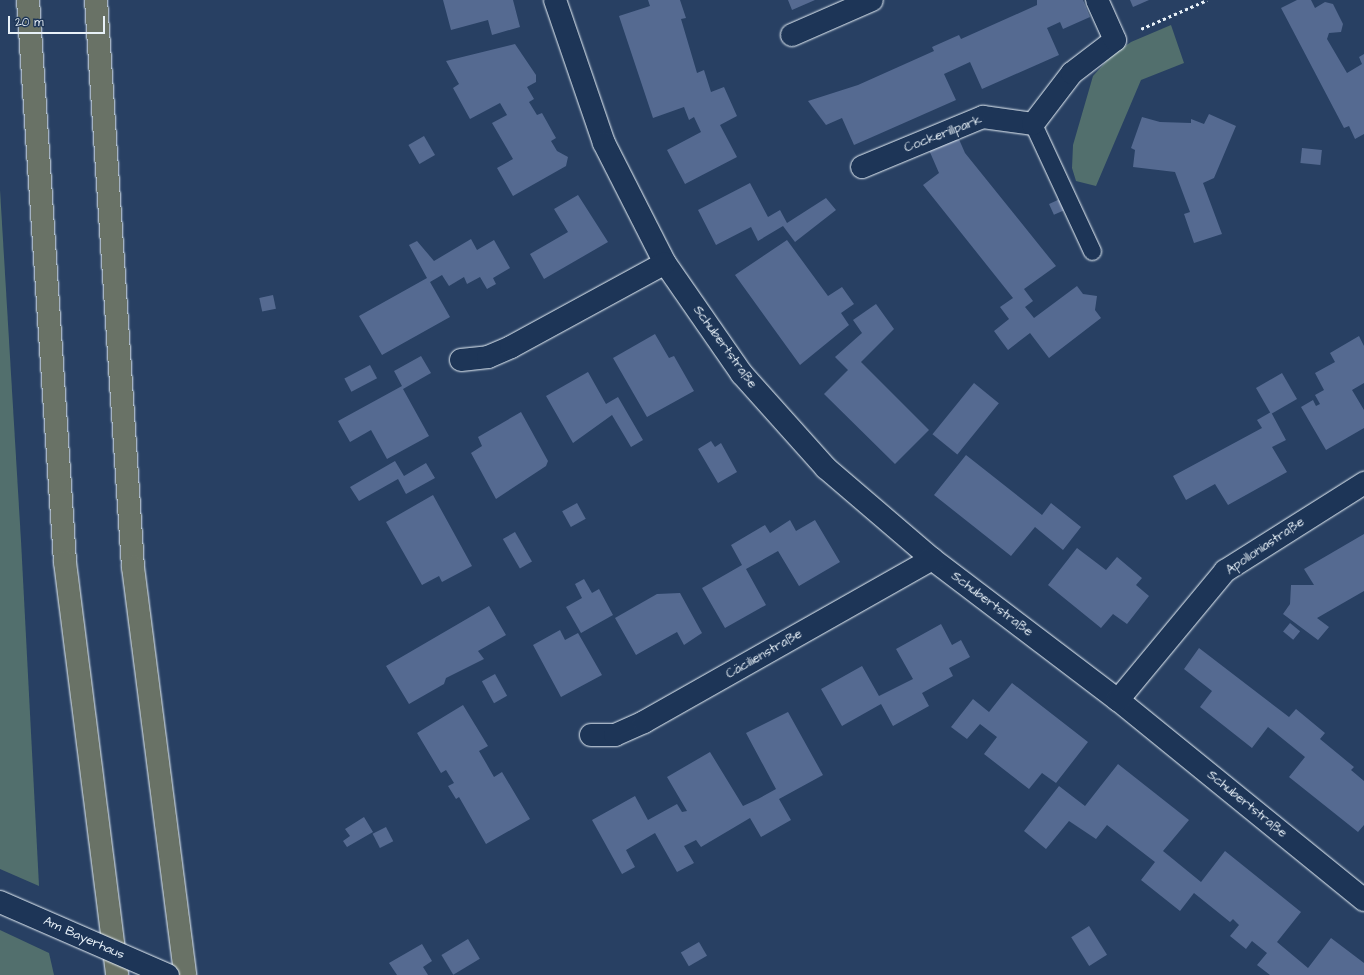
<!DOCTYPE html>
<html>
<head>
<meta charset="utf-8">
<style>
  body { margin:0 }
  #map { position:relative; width:1364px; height:975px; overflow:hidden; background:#284063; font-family:"Architects Daughter",sans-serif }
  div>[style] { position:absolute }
  .green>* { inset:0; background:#526f6d }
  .building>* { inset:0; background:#556a91; transform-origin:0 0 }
  .path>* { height:2.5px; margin-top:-1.25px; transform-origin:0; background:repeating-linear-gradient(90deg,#e8f1f8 0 3px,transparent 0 6px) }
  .roads { filter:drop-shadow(0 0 1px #e8f1f8) drop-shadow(0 0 1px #e8f1f8) }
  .lane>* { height:17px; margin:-8.5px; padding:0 8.5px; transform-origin:8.5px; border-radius:8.5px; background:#1d3557 }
  .street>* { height:22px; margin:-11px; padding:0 11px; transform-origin:11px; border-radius:11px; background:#1d3557 }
  .highway>* { height:22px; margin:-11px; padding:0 11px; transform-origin:11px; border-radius:11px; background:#697266 }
  .bridges { filter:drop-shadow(0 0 1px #e8f1f8) drop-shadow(0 0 1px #e8f1f8) }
  .street-bridge>* { height:22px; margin:-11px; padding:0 11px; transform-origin:11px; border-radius:11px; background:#1d3557 }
  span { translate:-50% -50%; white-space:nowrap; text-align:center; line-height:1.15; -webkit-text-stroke:3px #1d3557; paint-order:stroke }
  .street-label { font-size:13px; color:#e8f1f8 }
  .scale { position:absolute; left:8px; top:16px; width:97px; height:18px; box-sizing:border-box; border:2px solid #e8f1f8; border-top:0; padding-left:5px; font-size:12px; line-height:14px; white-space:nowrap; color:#e8f1f8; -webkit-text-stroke:3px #1d3557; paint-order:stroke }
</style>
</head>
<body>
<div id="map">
  <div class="green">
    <i style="clip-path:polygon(1171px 25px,1184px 63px,1141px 80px,1096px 186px,1076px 181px,1072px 168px,1073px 145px,1093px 76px,1111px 56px,1131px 42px)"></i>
    <i style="clip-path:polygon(0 190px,21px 541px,39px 886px,0 869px)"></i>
    <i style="clip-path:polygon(0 930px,49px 953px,54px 975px,0 975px)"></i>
  </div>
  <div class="building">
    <i style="clip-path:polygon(443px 0,513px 0,520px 27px,492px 35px,488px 20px,451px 30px)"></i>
    <i style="clip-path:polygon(648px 0,680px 0,686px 18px,681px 19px,697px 73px,704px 70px,711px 92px,724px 87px,737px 116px,720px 125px,737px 157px,685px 184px,667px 150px,701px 132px,694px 117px,689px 120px,684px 107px,653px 118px,619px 16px,650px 6px)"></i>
    <i style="clip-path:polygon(788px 0,815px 0,792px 10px)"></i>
    <i style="clip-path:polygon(1037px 0,1083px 0,1090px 17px,1063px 29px,1060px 22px,1047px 28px,1059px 55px,982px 89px,970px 62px,944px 74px,956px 100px,879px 134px,854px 145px,842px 118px,826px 125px,808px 101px,858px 85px,934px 51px,932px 47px,959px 35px,961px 39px,1037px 5px)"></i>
    <i style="clip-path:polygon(1130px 0,1149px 0,1133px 7px)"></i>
    <i style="clip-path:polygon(1297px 0,1311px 0,1315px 8px,1325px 2px,1333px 4px,1343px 24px,1341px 32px,1329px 33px,1327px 39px,1347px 73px,1362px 64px,1359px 57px,1364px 54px,1364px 134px,1355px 139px,1349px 126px,1344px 128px,1281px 8px)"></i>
    <i style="clip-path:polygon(515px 44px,536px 75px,536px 82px,527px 87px,534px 99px,529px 102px,537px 115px,542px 113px,556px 138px,551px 141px,557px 151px,568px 157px,566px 166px,513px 196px,497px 168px,513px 159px,492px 123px,507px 115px,500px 103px,470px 119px,453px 88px,459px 84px,446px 61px)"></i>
    <i style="clip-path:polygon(1209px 114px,1236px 126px,1214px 178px,1203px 183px,1222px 234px,1194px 243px,1184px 214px,1190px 212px,1175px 172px,1133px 167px,1135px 150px,1131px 148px,1142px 117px,1160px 122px,1191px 123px,1191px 119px,1204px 124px)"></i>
    <i style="left:424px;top:136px;width:22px;height:18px;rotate:60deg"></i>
    <i style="clip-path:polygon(958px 137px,965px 153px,1056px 266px,1024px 289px,1033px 301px,1025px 307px,1034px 318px,1077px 286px,1083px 294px,1097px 296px,1095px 310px,1101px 318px,1049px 358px,1030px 333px,1008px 350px,994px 331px,1009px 319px,1000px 307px,1013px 298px,923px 185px,939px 173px,929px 150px)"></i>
    <i style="left:1302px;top:148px;width:20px;height:15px;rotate:6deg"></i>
    <i style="clip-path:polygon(750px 183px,768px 217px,780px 210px,787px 223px,826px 198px,836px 210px,795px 242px,783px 226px,758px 241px,751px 227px,716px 245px,698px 210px)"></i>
    <i style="clip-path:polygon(578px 195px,608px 242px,544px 279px,530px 254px,568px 232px,554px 209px)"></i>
    <i style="left:1060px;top:199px;width:12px;height:12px;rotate:66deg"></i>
    <i style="clip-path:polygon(471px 239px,477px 250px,494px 240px,510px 268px,493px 278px,496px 284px,487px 289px,480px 277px,467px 284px,464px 277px,449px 286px,442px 275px,430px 282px,450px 317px,382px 355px,359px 316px,427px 278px,409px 245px,417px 241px,434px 261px)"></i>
    <i style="clip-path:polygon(787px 240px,828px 296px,842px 287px,854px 304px,841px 313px,849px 325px,800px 365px,735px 275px)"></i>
    <i style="left:273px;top:295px;width:14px;height:14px;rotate:78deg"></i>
    <i style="clip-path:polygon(876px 304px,894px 329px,861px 362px,929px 430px,895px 464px,824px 394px,848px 370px,835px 357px,862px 333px,853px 320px)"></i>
    <i style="clip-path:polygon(655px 334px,669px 358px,674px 356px,694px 391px,647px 417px,613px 358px)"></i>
    <i style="clip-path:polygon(1359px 336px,1364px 346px,1364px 383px,1352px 390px,1364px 410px,1364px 428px,1326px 450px,1301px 407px,1313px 400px,1316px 406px,1320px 404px,1315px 395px,1324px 390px,1315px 373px,1335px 362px,1330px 353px)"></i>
    <i style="clip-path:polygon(421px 356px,431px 373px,403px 389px,429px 436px,387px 459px,371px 430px,350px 442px,338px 421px,402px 386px,394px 371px)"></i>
    <i style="left:370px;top:365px;width:15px;height:29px;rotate:62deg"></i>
    <i style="clip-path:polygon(588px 372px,606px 404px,618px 397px,643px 440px,631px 447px,612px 415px,573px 443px,546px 396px)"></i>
    <i style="left:1282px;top:373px;width:30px;height:30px;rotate:60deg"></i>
    <i style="left:974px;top:383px;width:32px;height:66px;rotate:39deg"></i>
    <i style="clip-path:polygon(521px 412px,548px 461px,546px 466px,496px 499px,471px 453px,482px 446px,478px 437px)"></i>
    <i style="clip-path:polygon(1271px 412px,1286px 440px,1272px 447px,1287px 472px,1228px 505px,1215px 484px,1186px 500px,1173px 476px,1262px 428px,1257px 420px)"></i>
    <i style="clip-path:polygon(711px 441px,715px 447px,721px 443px,737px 472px,718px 483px,698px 449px)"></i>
    <i style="clip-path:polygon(966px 455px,1042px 515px,1051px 503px,1081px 527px,1063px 550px,1035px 527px,1011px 556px,934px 495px)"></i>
    <i style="clip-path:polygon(395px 461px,404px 476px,426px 463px,435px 478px,406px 494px,398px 479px,359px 501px,350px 487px)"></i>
    <i style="clip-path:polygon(433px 495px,472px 566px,442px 582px,439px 576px,422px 585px,386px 522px)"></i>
    <i style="left:577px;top:503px;width:18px;height:17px;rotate:61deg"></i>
    <i style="clip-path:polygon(790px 520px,796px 531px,815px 520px,840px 562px,799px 586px,778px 551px,746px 569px,766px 605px,725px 628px,702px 588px,742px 565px,731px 545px,765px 525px,770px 533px)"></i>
    <i style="left:515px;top:532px;width:34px;height:14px;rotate:60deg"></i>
    <i style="clip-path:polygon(1364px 534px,1364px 591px,1317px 618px,1329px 627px,1318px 640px,1283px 614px,1290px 604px,1291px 585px,1314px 585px,1304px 569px)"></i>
    <i style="clip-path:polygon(1077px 548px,1106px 570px,1117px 557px,1142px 578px,1136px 585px,1149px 596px,1127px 624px,1113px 614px,1101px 628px,1048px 585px)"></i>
    <i style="clip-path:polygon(584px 579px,592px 593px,599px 589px,613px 615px,581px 633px,566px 607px,582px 598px,575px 584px)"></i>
    <i style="clip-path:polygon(680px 593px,702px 633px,684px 645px,677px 632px,636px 655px,615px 618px,657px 594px)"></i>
    <i style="clip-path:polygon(489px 606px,506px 635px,478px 651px,484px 659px,446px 678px,444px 684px,409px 704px,386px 666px)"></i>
    <i style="left:1290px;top:623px;width:13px;height:11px;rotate:39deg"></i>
    <i style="clip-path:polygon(941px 624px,952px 645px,961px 640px,970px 657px,949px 668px,953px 676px,922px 693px,929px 706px,893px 726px,881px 704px,842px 726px,821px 689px,862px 666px,879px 696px,913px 679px,896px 649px)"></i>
    <i style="clip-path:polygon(560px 630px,565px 640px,578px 633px,602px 675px,561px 697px,533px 645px)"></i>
    <i style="clip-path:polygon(1199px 648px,1289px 717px,1296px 709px,1325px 733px,1320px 739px,1354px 767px,1351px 770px,1364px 781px,1364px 825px,1358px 832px,1289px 777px,1305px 757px,1268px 727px,1252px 748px,1200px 707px,1212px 691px,1184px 669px)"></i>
    <i style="left:495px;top:674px;width:25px;height:15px;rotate:61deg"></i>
    <i style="clip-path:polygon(1012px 683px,1088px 742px,1056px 783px,1042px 773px,1029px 789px,984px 754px,997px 737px,980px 724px,967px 739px,951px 727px,973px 699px,989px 712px)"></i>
    <i style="clip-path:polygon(463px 705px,488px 746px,479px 751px,486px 763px,494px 777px,502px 772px,530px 819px,486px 844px,459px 797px,456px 799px,448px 786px,454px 783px,446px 770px,441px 773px,417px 733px)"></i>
    <i style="clip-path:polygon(788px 712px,823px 775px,779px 799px,791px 820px,761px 837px,750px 818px,701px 847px,696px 840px,684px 846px,694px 863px,677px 872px,655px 833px,626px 850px,635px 867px,622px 874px,592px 820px,635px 796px,648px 820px,677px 804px,682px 812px,687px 811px,667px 777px,710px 752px,743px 806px,758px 799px,776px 789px,746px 733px)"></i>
    <i style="clip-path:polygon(1118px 764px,1189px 820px,1163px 851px,1201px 882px,1225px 851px,1301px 912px,1277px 942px,1308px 968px,1331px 938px,1364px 963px,1364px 975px,1270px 975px,1257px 965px,1267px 953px,1252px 941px,1246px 949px,1230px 936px,1239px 925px,1233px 919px,1230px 922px,1194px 893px,1180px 911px,1141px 880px,1155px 862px,1107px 825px,1096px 839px,1069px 821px,1046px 849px,1024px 831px,1059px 786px,1085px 806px)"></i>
    <i style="clip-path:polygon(364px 817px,373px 832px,347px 847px,343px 841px,350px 836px,345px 829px)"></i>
    <i style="left:386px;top:827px;width:16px;height:15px;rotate:63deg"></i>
    <i style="left:1089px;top:926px;width:34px;height:21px;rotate:58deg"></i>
    <i style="left:468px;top:939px;width:23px;height:31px;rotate:59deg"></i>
    <i style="left:699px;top:942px;width:16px;height:21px;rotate:60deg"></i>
    <i style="clip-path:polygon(422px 944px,432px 961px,423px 967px,428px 975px,397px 975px,389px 963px)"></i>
  </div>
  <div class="path">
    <i style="left:1141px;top:29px;width:72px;rotate:-23.7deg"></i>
  </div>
  <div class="roads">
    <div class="lane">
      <i style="left:1033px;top:124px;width:140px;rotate:65.1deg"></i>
    </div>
    <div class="street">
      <i style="left:555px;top:0;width:151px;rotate:71.1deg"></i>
      <i style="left:604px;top:143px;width:135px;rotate:63.1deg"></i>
      <i style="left:665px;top:263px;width:135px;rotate:55.3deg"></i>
      <i style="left:742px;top:374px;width:126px;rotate:48.2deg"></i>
      <i style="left:826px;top:468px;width:140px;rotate:40.6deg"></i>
      <i style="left:932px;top:559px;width:233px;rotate:37.2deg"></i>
      <i style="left:1118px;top:700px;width:317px;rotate:39.1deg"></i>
      <i style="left:792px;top:35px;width:87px;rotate:-23.6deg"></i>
      <i style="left:862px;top:167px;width:131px;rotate:-22.5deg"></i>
      <i style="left:983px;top:117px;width:50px;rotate:8deg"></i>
      <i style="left:1033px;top:124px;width:64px;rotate:-52.6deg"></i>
      <i style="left:1072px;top:73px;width:54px;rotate:-37.5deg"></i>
      <i style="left:1115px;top:40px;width:44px;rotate:-114.2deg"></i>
      <i style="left:461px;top:360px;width:27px;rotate:-6deg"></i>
      <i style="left:488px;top:357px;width:25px;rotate:-23deg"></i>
      <i style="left:511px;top:347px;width:175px;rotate:-28.6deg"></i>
      <i style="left:1118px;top:700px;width:168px;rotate:-50.3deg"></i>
      <i style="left:1225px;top:571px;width:165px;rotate:-32.3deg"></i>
      <i style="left:591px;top:735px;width:24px"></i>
      <i style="left:615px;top:735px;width:32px;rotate:-24deg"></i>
      <i style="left:644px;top:722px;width:331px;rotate:-29.5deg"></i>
    </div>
    <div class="highway">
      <i style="left:28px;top:0;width:563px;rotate:86.23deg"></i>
      <i style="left:65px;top:562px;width:416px;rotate:82.8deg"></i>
      <i style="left:96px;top:0;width:568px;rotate:86.27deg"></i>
      <i style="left:133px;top:567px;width:411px;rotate:82.7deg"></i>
    </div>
  </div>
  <div class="bridges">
    <div class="street-bridge">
      <i style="left:0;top:902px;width:183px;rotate:23.5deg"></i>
    </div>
  </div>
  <div class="street-label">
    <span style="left:943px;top:134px;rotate:-21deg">Cockerillpark</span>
    <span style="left:725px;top:347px;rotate:54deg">Schubertstraße</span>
    <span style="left:1265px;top:546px;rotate:-34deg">Apolloniastraße</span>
    <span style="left:992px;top:604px;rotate:37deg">Schubertstraße</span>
    <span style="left:764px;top:654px;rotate:-30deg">Cäcilienstraße</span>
    <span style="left:1247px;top:804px;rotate:39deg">Schubertstraße</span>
    <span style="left:84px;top:938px;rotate:24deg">Am Bayerhaus</span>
  </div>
  <div class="scale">20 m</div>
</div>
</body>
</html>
